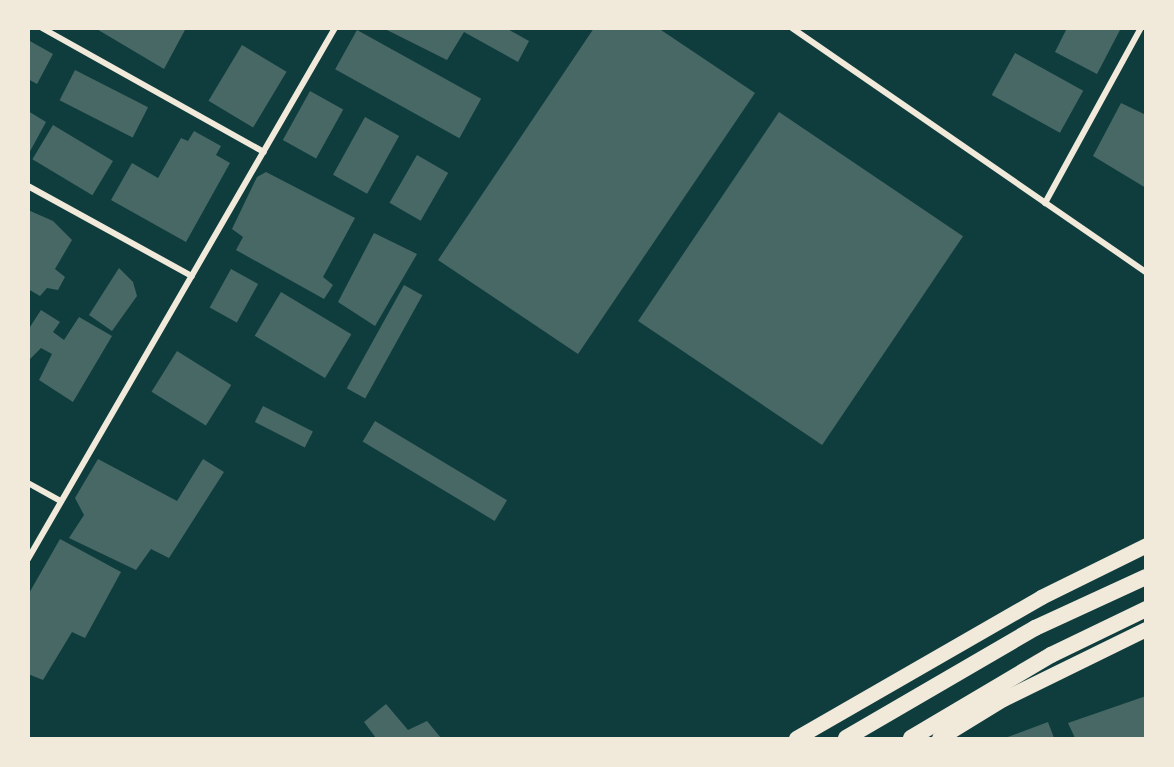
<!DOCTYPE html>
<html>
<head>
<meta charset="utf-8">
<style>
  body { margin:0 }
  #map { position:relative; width:1174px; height:767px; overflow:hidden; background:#0f3d3e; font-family:"Exo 2",sans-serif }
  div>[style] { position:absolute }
  .building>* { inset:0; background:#486865; transform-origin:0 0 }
  .minor>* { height:6px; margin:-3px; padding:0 3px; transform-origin:3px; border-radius:3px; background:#f1e9da }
  .primary>* { height:15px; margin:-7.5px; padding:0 7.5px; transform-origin:7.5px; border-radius:7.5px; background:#f1e9da }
  .trunk>* { height:16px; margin:-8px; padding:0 8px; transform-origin:8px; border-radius:8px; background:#f1e9da }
  span { translate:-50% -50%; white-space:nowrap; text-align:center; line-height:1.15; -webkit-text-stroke:4.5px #f1e9da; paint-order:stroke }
  .frame { position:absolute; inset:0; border:30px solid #f1e9da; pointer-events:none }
</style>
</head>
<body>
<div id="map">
  <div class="building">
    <i style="clip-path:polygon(95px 28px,186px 28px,164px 69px)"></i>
    <i style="clip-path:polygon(383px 28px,506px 28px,529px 41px,518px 62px,464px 32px,447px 60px)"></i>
    <i style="clip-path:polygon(594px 28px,658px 28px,755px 93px,578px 354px,438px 260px)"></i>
    <i style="clip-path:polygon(1067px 28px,1121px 28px,1097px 74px,1055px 52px)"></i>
    <i style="left:357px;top:30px;width:142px;height:45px;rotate:29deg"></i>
    <i style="clip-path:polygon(28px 40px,53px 54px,37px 84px,28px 79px)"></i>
    <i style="left:242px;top:45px;width:52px;height:65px;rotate:31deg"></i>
    <i style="left:1015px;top:53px;width:78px;height:48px;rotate:29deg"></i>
    <i style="left:75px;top:70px;width:82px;height:34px;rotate:27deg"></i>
    <i style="left:310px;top:91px;width:38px;height:56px;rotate:29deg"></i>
    <i style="clip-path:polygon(1121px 103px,1146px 115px,1146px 188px,1093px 156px)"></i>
    <i style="clip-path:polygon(28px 111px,46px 122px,28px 155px)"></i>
    <i style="left:779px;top:112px;width:222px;height:252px;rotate:34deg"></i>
    <i style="left:365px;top:117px;width:39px;height:66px;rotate:29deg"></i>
    <i style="left:53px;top:125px;width:70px;height:40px;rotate:31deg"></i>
    <i style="clip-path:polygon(194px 131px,221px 146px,216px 155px,230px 163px,186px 242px,111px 200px,132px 163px,158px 178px,181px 138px,188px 141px)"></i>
    <i style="left:417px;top:155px;width:36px;height:55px;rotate:30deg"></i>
    <i style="clip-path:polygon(266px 172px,355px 218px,323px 277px,333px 285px,324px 299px,236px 250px,243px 237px,232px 229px,257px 177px)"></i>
    <i style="clip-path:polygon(28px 210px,53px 221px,72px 240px,55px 269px,65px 277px,58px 290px,47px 288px,40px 296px,28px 289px)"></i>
    <i style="clip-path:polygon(374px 233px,417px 254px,375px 326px,338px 302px)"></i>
    <i style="clip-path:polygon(119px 268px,133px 282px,137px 296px,112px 331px,89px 315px)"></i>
    <i style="left:231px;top:269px;width:31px;height:44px;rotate:29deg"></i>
    <i style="left:404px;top:285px;width:21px;height:118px;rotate:29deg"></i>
    <i style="left:281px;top:292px;width:82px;height:51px;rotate:31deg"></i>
    <i style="clip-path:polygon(41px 310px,60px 322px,53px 332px,64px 340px,79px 317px,112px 336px,73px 402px,39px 380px,52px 354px,41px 348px,28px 361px,28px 330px)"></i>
    <i style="left:177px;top:351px;width:64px;height:48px;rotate:32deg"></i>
    <i style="left:263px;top:406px;width:56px;height:18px;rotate:27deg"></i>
    <i style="left:375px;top:421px;width:154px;height:24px;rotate:31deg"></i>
    <i style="clip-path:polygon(98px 459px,177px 501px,203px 459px,224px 472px,169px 558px,151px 549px,136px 570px,69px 538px,84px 515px,75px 498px)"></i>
    <i style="clip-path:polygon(60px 539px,121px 572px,85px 638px,72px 632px,43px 680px,28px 674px,28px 595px)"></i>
    <i style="clip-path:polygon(1146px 696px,1146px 738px,1075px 738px,1068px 723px)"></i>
    <i style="clip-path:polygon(386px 704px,408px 730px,427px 721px,441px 738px,376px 738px,364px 722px)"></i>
    <i style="clip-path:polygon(1048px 722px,1054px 738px,1005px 738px)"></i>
  </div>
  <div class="minor">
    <i style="left:42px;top:28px;width:254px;rotate:29.2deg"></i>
    <i style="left:792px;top:28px;width:430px;rotate:34.6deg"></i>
    <i style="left:28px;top:186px;width:187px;rotate:28.8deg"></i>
    <i style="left:1045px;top:203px;width:200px;rotate:-61.3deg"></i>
    <i style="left:28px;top:483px;width:37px;rotate:29deg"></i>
    <i style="left:28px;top:559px;width:613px;rotate:-59.97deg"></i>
  </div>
  <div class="primary">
    <i style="left:796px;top:738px;width:283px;rotate:-29.9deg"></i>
    <i style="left:1041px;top:597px;width:117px;rotate:-26.3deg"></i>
    <i style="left:939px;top:738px;width:75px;rotate:-31.4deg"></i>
    <i style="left:1003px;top:699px;width:159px;rotate:-26.1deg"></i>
  </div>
  <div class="trunk">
    <i style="left:846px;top:738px;width:219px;rotate:-30.2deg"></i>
    <i style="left:1035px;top:628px;width:122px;rotate:-24.7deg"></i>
    <i style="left:911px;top:738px;width:163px;rotate:-30.7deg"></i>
    <i style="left:1051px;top:655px;width:106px;rotate:-25.8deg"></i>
  </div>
  <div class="frame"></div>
</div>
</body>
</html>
